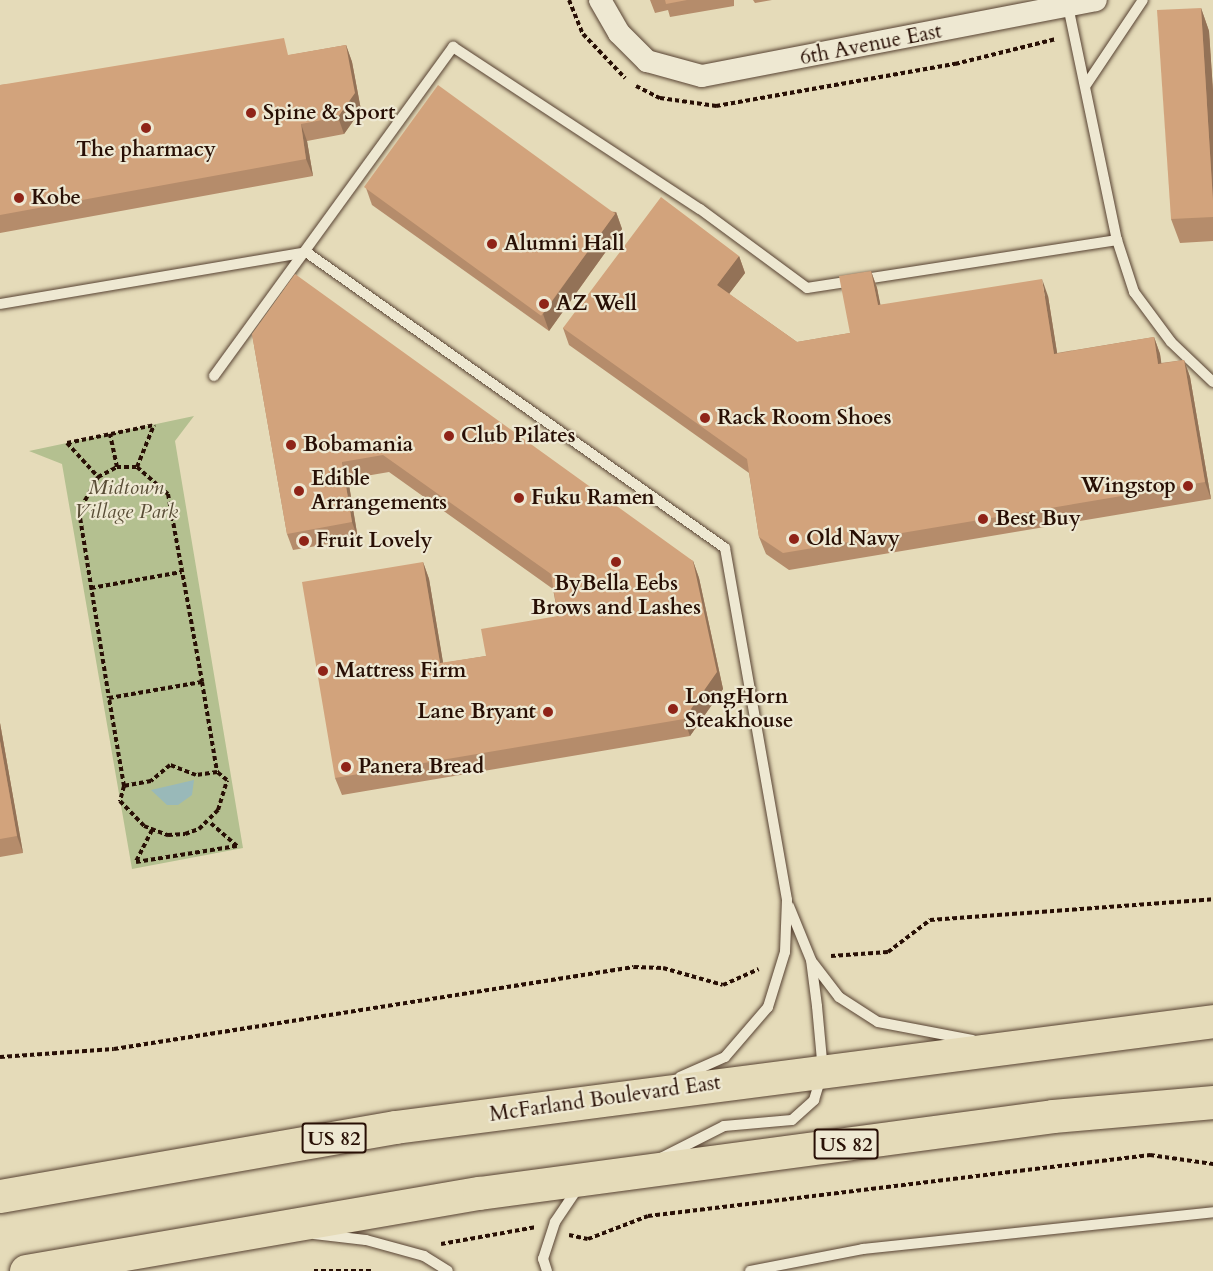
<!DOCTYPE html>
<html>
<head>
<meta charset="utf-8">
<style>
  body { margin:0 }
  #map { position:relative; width:1213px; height:1271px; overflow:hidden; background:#e5dbb9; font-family:Cardo,serif }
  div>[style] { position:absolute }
  .green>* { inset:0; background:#b4c090 }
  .water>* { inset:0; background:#99b9b9 }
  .path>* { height:4px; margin-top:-2px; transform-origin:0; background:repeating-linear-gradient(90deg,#280f05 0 4.5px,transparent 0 7.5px) }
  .roads { filter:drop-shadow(0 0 2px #574232) drop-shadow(0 0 2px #574232) }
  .service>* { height:10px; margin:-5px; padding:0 5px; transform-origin:5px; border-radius:5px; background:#eee8d2 }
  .minor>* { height:22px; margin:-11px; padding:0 11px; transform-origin:11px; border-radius:11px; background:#eee8d2 }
  .trunk>* { height:33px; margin:-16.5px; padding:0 16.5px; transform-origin:16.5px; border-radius:16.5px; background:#e5dbb9 }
  .wall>* { inset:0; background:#b58c6b }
  .shaded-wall>* { inset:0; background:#937257 }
  .building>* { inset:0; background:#d2a37c; transform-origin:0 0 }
  .dots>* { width:16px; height:16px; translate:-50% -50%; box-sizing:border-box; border:3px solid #eee8d2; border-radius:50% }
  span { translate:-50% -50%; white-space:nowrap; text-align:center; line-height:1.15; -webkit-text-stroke:4.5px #eee8d2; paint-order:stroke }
  .shield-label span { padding:2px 4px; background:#eee8d2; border:2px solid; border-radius:4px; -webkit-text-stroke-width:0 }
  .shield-label { font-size:20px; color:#280f05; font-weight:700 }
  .street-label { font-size:21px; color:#280f05 }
  .poi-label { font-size:21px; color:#280f05; font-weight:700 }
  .left { translate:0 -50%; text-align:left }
  .right { translate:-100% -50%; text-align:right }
  .park-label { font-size:21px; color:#594d36; font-style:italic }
</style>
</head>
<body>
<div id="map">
  <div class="green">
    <i style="clip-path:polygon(194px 416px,175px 441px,243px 848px,132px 869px,62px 464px,29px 451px)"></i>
  </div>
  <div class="water">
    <i style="clip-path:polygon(194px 780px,192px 795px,178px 805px,167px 805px,151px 790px)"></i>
  </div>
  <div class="path">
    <i style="left:569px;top:0;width:37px;rotate:68deg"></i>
    <i style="left:583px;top:34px;width:61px;rotate:46.3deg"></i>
    <i style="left:636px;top:86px;width:27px;rotate:27deg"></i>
    <i style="left:660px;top:98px;width:57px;rotate:8.1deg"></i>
    <i style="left:716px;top:106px;width:243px;rotate:-10deg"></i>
    <i style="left:955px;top:64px;width:104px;rotate:-13.9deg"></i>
    <i style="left:67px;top:443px;width:46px;rotate:47.6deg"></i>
    <i style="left:98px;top:477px;width:21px;rotate:-28deg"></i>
    <i style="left:117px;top:467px;width:34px;rotate:-102deg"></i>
    <i style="left:67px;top:443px;width:90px;rotate:-11.6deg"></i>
    <i style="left:117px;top:467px;width:20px"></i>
    <i style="left:137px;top:467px;width:41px;rotate:41.1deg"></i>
    <i style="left:168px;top:494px;width:191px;rotate:79.7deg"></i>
    <i style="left:202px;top:682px;width:91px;rotate:80.5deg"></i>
    <i style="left:217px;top:772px;width:21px;rotate:172deg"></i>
    <i style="left:196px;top:775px;width:28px;rotate:-159deg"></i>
    <i style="left:170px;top:765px;width:25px;rotate:140deg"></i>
    <i style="left:151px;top:781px;width:27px;rotate:170deg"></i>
    <i style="left:124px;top:786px;width:89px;rotate:-99.7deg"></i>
    <i style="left:109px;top:698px;width:94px;rotate:-9.8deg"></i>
    <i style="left:137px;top:467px;width:45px;rotate:-68deg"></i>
    <i style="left:98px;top:477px;width:39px;rotate:119deg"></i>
    <i style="left:79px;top:511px;width:189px;rotate:80.9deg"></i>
    <i style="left:91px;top:588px;width:92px;rotate:-10deg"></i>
    <i style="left:124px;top:786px;width:16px;rotate:105deg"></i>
    <i style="left:120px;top:801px;width:35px;rotate:46deg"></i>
    <i style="left:144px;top:826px;width:26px;rotate:21deg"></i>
    <i style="left:168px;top:835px;width:17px;rotate:-3deg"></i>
    <i style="left:185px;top:834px;width:15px;rotate:-20deg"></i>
    <i style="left:199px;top:829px;width:27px;rotate:-45deg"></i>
    <i style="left:218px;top:810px;width:31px;rotate:-73deg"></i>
    <i style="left:227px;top:780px;width:13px;rotate:-141deg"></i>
    <i style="left:152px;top:830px;width:36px;rotate:117deg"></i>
    <i style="left:136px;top:862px;width:102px;rotate:-9deg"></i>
    <i style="left:237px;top:846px;width:37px;rotate:-139deg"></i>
    <i style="left:831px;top:956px;width:57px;rotate:-4deg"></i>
    <i style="left:888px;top:952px;width:53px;rotate:-37.3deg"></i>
    <i style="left:930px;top:920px;width:284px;rotate:-4.2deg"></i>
    <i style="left:0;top:1057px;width:114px;rotate:-4deg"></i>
    <i style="left:114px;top:1049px;width:526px;rotate:-8.96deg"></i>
    <i style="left:634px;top:967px;width:29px;rotate:2deg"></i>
    <i style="left:663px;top:968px;width:62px;rotate:15.8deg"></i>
    <i style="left:723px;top:985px;width:39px;rotate:-24deg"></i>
    <i style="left:569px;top:1235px;width:19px;rotate:12deg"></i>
    <i style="left:588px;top:1239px;width:64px;rotate:-21deg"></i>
    <i style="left:648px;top:1216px;width:506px;rotate:-6.93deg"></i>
    <i style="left:1150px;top:1155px;width:64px;rotate:8.1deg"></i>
    <i style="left:441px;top:1244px;width:97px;rotate:-10.1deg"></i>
    <i style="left:314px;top:1271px;width:60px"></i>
  </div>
  <div class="roads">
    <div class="service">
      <i style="left:1068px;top:6px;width:239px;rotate:78.2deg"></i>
      <i style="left:1117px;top:240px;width:55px;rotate:71.9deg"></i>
      <i style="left:1134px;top:292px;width:62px;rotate:53.5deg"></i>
      <i style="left:1171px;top:342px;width:58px;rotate:43.6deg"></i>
      <i style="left:1086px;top:85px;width:102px;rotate:-56.2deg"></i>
      <i style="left:0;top:304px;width:310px;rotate:-9.6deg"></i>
      <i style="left:306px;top:252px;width:513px;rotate:35.24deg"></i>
      <i style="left:725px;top:548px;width:357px;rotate:80deg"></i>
      <i style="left:787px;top:900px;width:52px;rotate:92.2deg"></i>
      <i style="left:785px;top:952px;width:58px;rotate:107.2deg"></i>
      <i style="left:768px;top:1007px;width:66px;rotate:130.7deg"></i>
      <i style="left:725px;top:1057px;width:49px;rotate:156deg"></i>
      <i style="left:214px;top:376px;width:407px;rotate:-54deg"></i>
      <i style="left:453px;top:47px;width:295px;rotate:33.3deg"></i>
      <i style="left:700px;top:209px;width:133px;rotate:36.4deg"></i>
      <i style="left:807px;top:288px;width:314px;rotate:-8.8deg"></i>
      <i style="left:813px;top:963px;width:43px;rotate:52.6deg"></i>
      <i style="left:839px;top:997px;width:46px;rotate:32.7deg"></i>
      <i style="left:878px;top:1022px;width:96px;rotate:10.8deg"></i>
      <i style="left:659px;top:1159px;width:73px;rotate:-26.9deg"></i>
      <i style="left:724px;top:1126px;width:68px;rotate:-5deg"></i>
      <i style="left:792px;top:1120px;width:30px;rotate:-42deg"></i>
      <i style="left:814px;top:1100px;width:30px;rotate:-73deg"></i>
      <i style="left:823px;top:1071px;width:65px;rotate:-95.3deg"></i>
      <i style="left:817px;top:1006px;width:46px;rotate:-97.4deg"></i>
      <i style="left:811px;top:960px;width:58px;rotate:-112.2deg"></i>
      <i style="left:314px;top:1234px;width:52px;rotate:6.6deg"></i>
      <i style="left:366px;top:1240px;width:60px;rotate:15.4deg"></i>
      <i style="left:424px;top:1256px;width:28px;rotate:32deg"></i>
      <i style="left:547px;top:1271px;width:13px;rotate:-108deg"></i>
      <i style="left:543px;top:1259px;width:39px;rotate:-72deg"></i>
      <i style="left:555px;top:1222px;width:45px;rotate:-56deg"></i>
      <i style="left:750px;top:1271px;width:115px;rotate:-11deg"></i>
      <i style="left:863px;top:1249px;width:352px;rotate:-6deg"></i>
    </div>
    <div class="minor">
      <i style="left:600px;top:0;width:38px;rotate:60deg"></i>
      <i style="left:619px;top:33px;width:40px;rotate:45deg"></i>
      <i style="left:647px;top:61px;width:57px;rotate:15.3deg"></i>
      <i style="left:702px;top:76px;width:401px;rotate:-10.9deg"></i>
    </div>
    <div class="trunk">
      <i style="left:0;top:1196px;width:401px;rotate:-9.9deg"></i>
      <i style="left:395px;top:1127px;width:825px;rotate:-7.38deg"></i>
      <i style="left:26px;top:1271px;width:460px;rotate:-9.8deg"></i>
      <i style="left:479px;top:1193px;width:579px;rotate:-7.64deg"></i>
      <i style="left:1053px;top:1116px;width:161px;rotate:-5deg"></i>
    </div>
  </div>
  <div class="wall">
    <i style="clip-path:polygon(650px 0,734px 0,734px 6px,670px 17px,668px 10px,655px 13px)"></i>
    <i style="clip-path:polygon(753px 0,772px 0,755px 3px)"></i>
    <i style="clip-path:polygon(1201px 8px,1209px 31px,1213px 91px,1213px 241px,1180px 243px,1171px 219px)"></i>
    <i style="clip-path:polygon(346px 45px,352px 62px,361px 110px,344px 134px,307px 141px,313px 176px,0 233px,0 85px,290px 55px)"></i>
    <i style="clip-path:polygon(366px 188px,616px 212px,622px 229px,549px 331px,372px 205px)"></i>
    <i style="clip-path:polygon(739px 256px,745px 273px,729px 294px,797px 342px,850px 333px,871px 271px,877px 288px,880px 305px,1048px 296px,1057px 353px,1154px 337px,1160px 354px,1161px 363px,1184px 360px,1190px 377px,1211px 499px,789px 570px,766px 554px,759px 537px,749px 473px,569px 345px,563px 328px)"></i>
    <i style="clip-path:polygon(252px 334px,693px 561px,699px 578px,723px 689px,690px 736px,342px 795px,335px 778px,423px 562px,429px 579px,443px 663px,486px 656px,558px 616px,553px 589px,389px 472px,348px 479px,358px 539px,293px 550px,287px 534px)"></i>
    <i style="clip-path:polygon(0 723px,23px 853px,0 857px)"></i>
  </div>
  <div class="shaded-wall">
    <i style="clip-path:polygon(1201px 8px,1209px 31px,1213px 91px,1213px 201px)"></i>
    <i style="clip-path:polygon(346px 45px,352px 62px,361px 110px,344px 134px,338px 117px)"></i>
    <i style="clip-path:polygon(301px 124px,307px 141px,313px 176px,306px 159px)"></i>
    <i style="clip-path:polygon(616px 212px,622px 229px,549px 331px,543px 314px)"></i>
    <i style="clip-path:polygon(739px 256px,745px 273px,723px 302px,717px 285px)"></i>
    <i style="clip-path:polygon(871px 271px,877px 288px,884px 322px,878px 305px)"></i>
    <i style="clip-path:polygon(1042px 279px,1048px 296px,1060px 371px,1054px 354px)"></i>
    <i style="clip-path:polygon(1154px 337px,1160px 354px,1164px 381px,1158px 364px)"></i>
    <i style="clip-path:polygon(1184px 360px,1190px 377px,1211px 499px,1205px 482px)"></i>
    <i style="clip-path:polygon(342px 462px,348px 479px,358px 539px,352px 522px)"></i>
    <i style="clip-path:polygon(693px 561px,699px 578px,723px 689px,690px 736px,684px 719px)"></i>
    <i style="clip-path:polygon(423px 562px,429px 579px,446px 680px,440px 663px)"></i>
    <i style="clip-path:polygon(0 723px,23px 853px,17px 836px,0 741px)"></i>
  </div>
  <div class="building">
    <i style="clip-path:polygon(665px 0,687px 0,666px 4px)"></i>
    <i style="clip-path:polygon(1201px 8px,1213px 201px,1213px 217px,1171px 219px,1157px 10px)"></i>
    <i style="clip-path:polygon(284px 38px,288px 55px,346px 45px,355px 93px,338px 117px,301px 124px,306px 159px,0 215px,0 85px)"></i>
    <i style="left:438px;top:85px;width:219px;height:126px;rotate:36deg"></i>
    <i style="clip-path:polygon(661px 197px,739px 256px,717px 285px,797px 342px,850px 333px,839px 276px,871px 271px,878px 305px,1042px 279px,1054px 354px,1154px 337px,1158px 364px,1184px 360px,1205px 482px,783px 553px,759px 537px,747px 459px,563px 328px)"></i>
    <i style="clip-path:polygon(295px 274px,693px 561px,717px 672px,684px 719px,335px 778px,302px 582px,423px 562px,440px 663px,486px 656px,481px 629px,558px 616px,551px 574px,383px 455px,342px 462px,352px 522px,287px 534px,252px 334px)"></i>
    <i style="clip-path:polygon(0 741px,17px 836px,0 839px)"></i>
  </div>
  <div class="dots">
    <i style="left:251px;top:113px;background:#8f2418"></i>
    <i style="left:146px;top:128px;background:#8f2418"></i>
    <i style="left:19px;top:198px;background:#8f2418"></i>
    <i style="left:492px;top:244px;background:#8f2418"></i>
    <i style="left:544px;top:304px;background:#8f2418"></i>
    <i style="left:705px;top:418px;background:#8f2418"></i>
    <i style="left:449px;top:436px;background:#8f2418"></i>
    <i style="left:291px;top:445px;background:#8f2418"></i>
    <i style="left:1188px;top:486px;background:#8f2418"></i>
    <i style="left:299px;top:491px;background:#8f2418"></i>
    <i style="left:519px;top:498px;background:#8f2418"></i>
    <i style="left:983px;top:519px;background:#8f2418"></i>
    <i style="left:794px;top:539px;background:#8f2418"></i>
    <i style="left:304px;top:541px;background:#8f2418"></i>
    <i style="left:616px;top:562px;background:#8f2418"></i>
    <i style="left:323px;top:671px;background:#8f2418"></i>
    <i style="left:673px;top:709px;background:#8f2418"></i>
    <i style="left:548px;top:712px;background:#8f2418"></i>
    <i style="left:346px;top:767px;background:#8f2418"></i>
  </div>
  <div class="shield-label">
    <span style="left:334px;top:1138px">US 82</span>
    <span style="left:846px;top:1144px">US 82</span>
  </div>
  <div class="street-label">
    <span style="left:871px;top:45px;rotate:-11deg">6th Avenue East</span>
    <span style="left:605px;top:1099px;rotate:-8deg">McFarland Boulevard East</span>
  </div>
  <div class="poi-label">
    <span class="left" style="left:263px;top:113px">Spine &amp; Sport</span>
    <span style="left:146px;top:150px">The pharmacy</span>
    <span class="left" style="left:31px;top:198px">Kobe</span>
    <span class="left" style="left:504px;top:244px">Alumni Hall</span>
    <span class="left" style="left:556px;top:304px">AZ Well</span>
    <span class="left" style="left:717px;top:418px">Rack Room Shoes</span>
    <span class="left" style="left:461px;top:436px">Club Pilates</span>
    <span class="left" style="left:303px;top:445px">Bobamania</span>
    <span class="left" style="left:311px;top:491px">Edible<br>Arrangements</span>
    <span class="right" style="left:1176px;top:486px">Wingstop</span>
    <span class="left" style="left:531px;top:498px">Fuku Ramen</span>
    <span class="left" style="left:995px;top:519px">Best Buy</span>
    <span class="left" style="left:806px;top:539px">Old Navy</span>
    <span class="left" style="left:316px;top:541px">Fruit Lovely</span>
    <span style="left:616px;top:596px">ByBella Eebs<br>Brows and Lashes</span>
    <span class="left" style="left:335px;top:671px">Mattress Firm</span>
    <span class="left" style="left:685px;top:709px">LongHorn<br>Steakhouse</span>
    <span class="right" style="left:536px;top:712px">Lane Bryant</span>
    <span class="left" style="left:358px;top:767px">Panera Bread</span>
  </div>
  <div class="park-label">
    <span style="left:126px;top:500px">Midtown<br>Village Park</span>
  </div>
</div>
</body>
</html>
